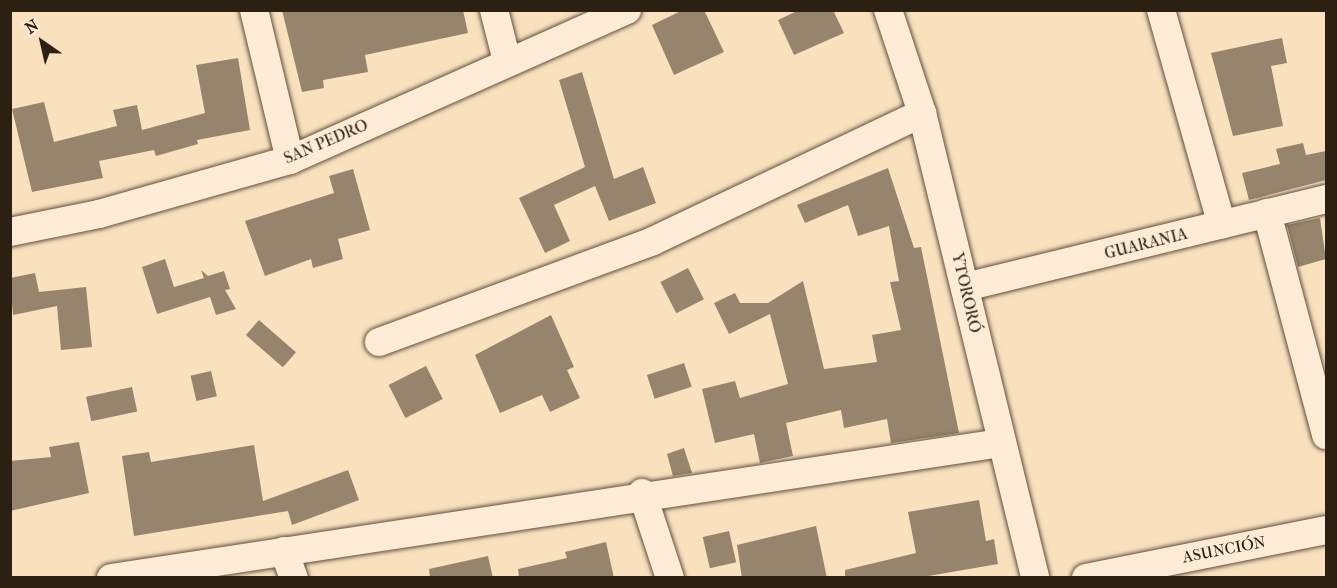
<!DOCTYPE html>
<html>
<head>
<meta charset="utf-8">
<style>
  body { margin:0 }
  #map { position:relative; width:1337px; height:588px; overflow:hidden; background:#fae1be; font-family:"IM FELL French Canon",serif }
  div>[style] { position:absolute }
  .building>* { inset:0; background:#97846c; transform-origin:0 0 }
  .roads { filter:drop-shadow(0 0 2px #60503e) drop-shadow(0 0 2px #60503e) }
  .minor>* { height:28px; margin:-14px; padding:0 14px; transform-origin:14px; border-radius:14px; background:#fcecd5 }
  span { translate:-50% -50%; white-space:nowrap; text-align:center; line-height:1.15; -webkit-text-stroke:5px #fcecd5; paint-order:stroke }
  .street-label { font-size:16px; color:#2c2013 }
  .frame { position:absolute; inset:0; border:12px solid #2c2013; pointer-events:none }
  .north { position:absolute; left:12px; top:12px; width:60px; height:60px; -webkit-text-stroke:4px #fcecd5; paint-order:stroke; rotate:326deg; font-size:16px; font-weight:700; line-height:24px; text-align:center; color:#2c2013 }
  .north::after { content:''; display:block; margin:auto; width:21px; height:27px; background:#2c2013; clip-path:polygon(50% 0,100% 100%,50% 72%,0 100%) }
</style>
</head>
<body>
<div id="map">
  <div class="building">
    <i style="clip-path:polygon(282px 10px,463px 10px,468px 33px,365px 55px,368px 72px,323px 80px,324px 88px,302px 92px)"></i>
    <i style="clip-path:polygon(683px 10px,704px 10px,724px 52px,674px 75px,652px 25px)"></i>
    <i style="clip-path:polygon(799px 10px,833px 10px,844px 33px,794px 55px,778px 20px)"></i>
    <i style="clip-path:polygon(1282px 38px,1287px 63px,1271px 66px,1283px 126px,1233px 136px,1211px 53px)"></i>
    <i style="clip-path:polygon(238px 58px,250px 130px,197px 140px,198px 144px,156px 156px,154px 150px,99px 161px,103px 178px,32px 192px,12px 109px,44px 102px,54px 142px,117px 126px,113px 110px,137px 105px,142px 130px,205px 113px,196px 65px)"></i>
    <i style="clip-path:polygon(582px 72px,614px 179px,643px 167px,656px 203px,609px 221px,595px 186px,554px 205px,570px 241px,545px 253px,519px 198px,585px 167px,559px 80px)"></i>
    <i style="clip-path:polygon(1303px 143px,1306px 155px,1326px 151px,1326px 180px,1249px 200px,1242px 173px,1280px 164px,1276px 149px)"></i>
    <i style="clip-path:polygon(888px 168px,914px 248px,921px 247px,959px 433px,891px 443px,887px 419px,844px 428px,841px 410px,786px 423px,793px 456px,760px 463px,754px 434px,715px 443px,702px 389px,735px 381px,740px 398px,788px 384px,770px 314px,729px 334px,714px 303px,735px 293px,740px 303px,768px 303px,803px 281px,824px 369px,877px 362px,872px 335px,901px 330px,890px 282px,899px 281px,889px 226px,858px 236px,848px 205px,805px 223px,797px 205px)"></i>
    <i style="clip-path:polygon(353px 169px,370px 230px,338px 239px,343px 259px,313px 268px,311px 259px,265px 276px,245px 221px,334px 193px,329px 176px)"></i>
    <i style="clip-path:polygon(1320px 218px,1326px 259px,1298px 267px,1287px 225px)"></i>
    <i style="clip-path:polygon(165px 259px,174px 287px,204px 278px,201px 270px,208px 276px,224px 271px,230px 289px,225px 290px,236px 309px,216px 315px,210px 297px,157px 314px,142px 267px)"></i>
    <i style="left:688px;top:268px;width:35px;height:31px;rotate:63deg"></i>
    <i style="clip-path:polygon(35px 273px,39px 292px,86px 287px,92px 347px,61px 350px,57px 306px,13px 315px,10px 278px)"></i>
    <i style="clip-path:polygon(551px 315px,574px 367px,567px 370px,580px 398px,550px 412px,542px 395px,500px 413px,475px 355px)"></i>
    <i style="left:259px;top:320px;width:49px;height:20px;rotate:41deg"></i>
    <i style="left:684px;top:363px;width:25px;height:39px;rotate:72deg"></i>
    <i style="left:426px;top:366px;width:37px;height:42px;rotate:63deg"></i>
    <i style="left:211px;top:371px;width:26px;height:21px;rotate:77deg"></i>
    <i style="left:132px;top:387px;width:25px;height:47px;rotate:78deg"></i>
    <i style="clip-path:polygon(79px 442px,89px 493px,10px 511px,10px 461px,51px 457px,49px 447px)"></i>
    <i style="clip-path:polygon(254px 445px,263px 501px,348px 470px,359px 500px,292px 525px,288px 511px,134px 536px,122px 456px,149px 452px,151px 462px)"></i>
    <i style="clip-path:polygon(684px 448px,692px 473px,673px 476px,667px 454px)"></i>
    <i style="clip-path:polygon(979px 500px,986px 541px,994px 539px,998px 564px,917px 578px,845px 578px,845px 570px,916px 553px,908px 512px)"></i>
    <i style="clip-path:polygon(816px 526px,827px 578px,742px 578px,737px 545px)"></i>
    <i style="left:729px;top:531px;width:32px;height:27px;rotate:77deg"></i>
    <i style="clip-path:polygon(606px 542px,614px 578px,519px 578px,518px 569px,567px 558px,565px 552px)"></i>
    <i style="clip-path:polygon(488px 556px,493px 578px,430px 578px,429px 569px)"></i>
  </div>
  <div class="roads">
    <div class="minor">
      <i style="left:254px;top:10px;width:154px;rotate:76.5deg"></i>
      <i style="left:494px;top:10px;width:53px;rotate:75.7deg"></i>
      <i style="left:888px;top:10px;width:108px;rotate:71.7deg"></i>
      <i style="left:922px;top:113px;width:479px;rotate:76.3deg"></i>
      <i style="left:1161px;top:10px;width:223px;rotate:74.2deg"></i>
      <i style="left:1267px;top:213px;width:230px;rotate:75.1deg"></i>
      <i style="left:10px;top:232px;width:91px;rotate:-11.4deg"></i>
      <i style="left:99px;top:214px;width:198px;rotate:-15.8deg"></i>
      <i style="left:290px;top:160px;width:369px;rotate:-24deg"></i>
      <i style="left:965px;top:287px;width:372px;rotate:-13.7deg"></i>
      <i style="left:379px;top:342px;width:292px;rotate:-20.2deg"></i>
      <i style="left:653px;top:241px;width:298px;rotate:-25.4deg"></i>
      <i style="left:642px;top:493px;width:89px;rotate:71.8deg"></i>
      <i style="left:284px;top:551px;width:29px;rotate:70deg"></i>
      <i style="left:111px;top:578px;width:899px;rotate:-8.63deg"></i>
      <i style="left:1086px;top:578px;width:245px;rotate:-11.3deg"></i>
    </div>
  </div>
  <div class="street-label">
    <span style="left:326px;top:142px;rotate:-23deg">SAN PEDRO</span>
    <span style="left:1146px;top:244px;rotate:-14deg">GUARANIA</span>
    <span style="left:966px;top:293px;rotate:77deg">YTORORÓ</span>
    <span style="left:1224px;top:550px;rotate:-11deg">ASUNCIÓN</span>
  </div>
  <div class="frame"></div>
  <div class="north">N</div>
</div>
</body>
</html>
